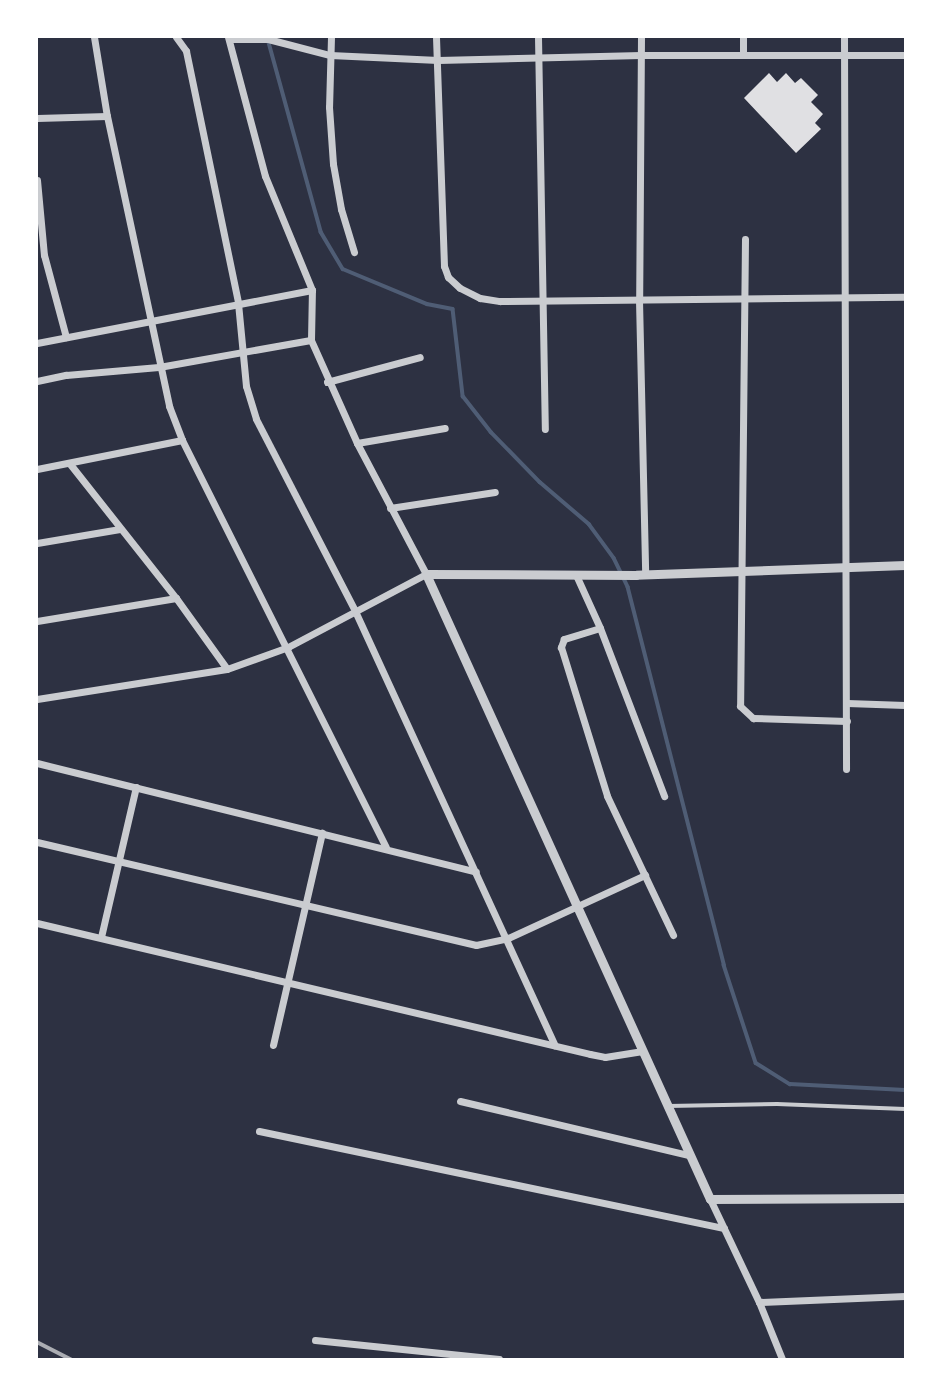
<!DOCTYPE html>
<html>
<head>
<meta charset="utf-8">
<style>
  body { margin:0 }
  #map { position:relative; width:942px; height:1396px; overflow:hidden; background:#2d3142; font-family:Spectral,serif }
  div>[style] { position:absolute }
  .stream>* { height:3.5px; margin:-1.75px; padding:0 1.75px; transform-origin:1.75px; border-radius:1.75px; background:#4f5d75 }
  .building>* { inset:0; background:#e0e0e3 }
  .service>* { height:3.5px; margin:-1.75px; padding:0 1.75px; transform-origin:1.75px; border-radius:1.75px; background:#caccd0 }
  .minor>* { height:7px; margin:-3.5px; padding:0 3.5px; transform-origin:3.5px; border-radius:3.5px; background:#caccd0 }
  .tertiary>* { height:9px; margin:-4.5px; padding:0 4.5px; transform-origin:4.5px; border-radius:4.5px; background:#caccd0 }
  .rail>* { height:3.5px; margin:-1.75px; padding:0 1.75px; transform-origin:1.75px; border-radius:1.75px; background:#abadb3 }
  span { translate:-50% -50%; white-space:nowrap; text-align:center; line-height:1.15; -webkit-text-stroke:5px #fff; paint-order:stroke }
  .frame { position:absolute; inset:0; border:38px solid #fff; pointer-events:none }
</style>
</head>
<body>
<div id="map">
  <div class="stream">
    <i style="left:268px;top:39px;width:200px;rotate:74.6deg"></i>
    <i style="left:321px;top:232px;width:43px;rotate:59.3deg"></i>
    <i style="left:343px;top:269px;width:91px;rotate:22.6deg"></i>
    <i style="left:427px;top:304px;width:26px;rotate:11deg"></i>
    <i style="left:453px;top:309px;width:88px;rotate:83.4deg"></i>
    <i style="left:463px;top:396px;width:46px;rotate:52.1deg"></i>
    <i style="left:491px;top:432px;width:70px;rotate:45.6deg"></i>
    <i style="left:540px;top:482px;width:65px;rotate:40.6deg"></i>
    <i style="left:589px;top:524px;width:42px;rotate:53.7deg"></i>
    <i style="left:614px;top:558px;width:32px;rotate:64deg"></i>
    <i style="left:628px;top:587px;width:390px;rotate:75.7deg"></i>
    <i style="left:724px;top:965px;width:103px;rotate:71.9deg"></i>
    <i style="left:756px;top:1063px;width:40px;rotate:32deg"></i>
    <i style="left:790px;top:1084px;width:115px;rotate:3deg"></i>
  </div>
  <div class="building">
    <i style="clip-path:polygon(769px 73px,777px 82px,786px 73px,795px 83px,801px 78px,818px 95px,811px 102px,823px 114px,815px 123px,821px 129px,796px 153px,744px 98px)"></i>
  </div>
  <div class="service">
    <i style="left:668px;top:1106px;width:109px;rotate:-1.1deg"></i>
    <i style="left:777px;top:1104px;width:128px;rotate:2.2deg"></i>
  </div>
  <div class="minor">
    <i style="left:94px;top:37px;width:80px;rotate:80.7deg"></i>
    <i style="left:107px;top:116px;width:297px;rotate:77.9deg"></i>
    <i style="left:169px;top:406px;width:36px;rotate:69deg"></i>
    <i style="left:182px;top:440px;width:455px;rotate:63.4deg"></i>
    <i style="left:176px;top:37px;width:17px;rotate:54deg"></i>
    <i style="left:186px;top:51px;width:257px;rotate:78.3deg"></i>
    <i style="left:238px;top:303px;width:83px;rotate:84.5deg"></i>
    <i style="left:246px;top:386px;width:34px;rotate:73deg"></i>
    <i style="left:256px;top:419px;width:216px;rotate:62.7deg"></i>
    <i style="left:355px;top:611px;width:478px;rotate:65.3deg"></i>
    <i style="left:331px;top:37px;width:70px;rotate:91.6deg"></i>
    <i style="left:329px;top:107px;width:57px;rotate:86deg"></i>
    <i style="left:333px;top:164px;width:46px;rotate:79.9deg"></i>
    <i style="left:341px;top:209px;width:45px;rotate:73.2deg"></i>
    <i style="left:436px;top:37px;width:229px;rotate:88deg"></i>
    <i style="left:444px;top:266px;width:12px;rotate:70deg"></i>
    <i style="left:448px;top:277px;width:16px;rotate:43deg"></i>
    <i style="left:460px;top:288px;width:22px;rotate:27deg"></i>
    <i style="left:480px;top:298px;width:20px;rotate:9deg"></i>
    <i style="left:500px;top:301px;width:405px;rotate:-0.6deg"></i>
    <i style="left:538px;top:37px;width:392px;rotate:89deg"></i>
    <i style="left:641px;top:37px;width:263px;rotate:90.4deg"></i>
    <i style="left:639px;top:300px;width:274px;rotate:88.7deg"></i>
    <i style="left:844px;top:37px;width:732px;rotate:89.84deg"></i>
    <i style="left:229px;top:39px;width:39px"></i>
    <i style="left:268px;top:39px;width:64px;rotate:14.5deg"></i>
    <i style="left:330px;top:55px;width:108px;rotate:2.7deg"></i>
    <i style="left:438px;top:60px;width:203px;rotate:-1.4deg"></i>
    <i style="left:641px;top:55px;width:264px"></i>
    <i style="left:743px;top:55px;width:18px;rotate:-90deg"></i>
    <i style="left:37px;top:118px;width:70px;rotate:-1.6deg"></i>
    <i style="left:37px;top:180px;width:75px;rotate:84.7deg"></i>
    <i style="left:44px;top:255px;width:85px;rotate:75deg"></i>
    <i style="left:745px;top:239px;width:467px;rotate:90.6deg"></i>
    <i style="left:740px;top:706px;width:18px;rotate:43deg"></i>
    <i style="left:753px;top:718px;width:94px;rotate:1.8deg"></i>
    <i style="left:37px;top:343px;width:280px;rotate:-10.9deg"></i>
    <i style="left:37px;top:381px;width:30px;rotate:-12deg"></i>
    <i style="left:66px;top:375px;width:93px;rotate:-4.9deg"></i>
    <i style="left:159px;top:367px;width:154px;rotate:-10.1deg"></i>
    <i style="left:327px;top:382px;width:96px;rotate:-15deg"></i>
    <i style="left:357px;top:443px;width:89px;rotate:-9.7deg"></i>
    <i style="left:70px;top:464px;width:171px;rotate:51.7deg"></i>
    <i style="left:176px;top:598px;width:87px;rotate:54.3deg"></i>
    <i style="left:37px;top:469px;width:148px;rotate:-11.3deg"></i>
    <i style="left:390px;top:508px;width:106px;rotate:-8.7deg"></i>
    <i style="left:37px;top:543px;width:84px;rotate:-9.6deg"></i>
    <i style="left:576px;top:575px;width:58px;rotate:65.6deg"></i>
    <i style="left:600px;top:628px;width:180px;rotate:69.1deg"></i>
    <i style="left:37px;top:621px;width:141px;rotate:-9.4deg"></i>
    <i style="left:600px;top:628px;width:38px;rotate:163deg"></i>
    <i style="left:564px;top:639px;width:9px;rotate:111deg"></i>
    <i style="left:561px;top:647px;width:156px;rotate:72.8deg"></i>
    <i style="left:607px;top:796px;width:154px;rotate:64.6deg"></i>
    <i style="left:37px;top:699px;width:192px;rotate:-9deg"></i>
    <i style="left:227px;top:669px;width:65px;rotate:-19.8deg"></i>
    <i style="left:288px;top:647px;width:156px;rotate:-27.9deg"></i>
    <i style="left:426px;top:574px;width:148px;rotate:-117.8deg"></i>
    <i style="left:357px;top:443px;width:113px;rotate:-114.1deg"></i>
    <i style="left:311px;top:340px;width:50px;rotate:-88.9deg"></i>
    <i style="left:312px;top:290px;width:123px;rotate:-112.4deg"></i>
    <i style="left:265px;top:176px;width:144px;rotate:-104.9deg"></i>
    <i style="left:847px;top:703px;width:58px;rotate:2deg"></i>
    <i style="left:37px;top:763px;width:452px;rotate:13.9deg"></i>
    <i style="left:37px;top:842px;width:451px;rotate:13.2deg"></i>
    <i style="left:476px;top:945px;width:33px;rotate:-12deg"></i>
    <i style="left:508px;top:938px;width:151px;rotate:-24.7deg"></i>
    <i style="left:37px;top:923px;width:568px;rotate:13.33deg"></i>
    <i style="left:590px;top:1054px;width:15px;rotate:11deg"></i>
    <i style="left:605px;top:1057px;width:38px;rotate:-9deg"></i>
    <i style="left:101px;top:937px;width:154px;rotate:-76.9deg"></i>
    <i style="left:273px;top:1045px;width:218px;rotate:-77deg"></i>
    <i style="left:460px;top:1101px;width:235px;rotate:13.3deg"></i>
    <i style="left:259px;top:1131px;width:475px;rotate:11.8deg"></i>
    <i style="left:710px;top:1199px;width:114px;rotate:64.6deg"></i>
    <i style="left:759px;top:1302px;width:61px;rotate:68deg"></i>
    <i style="left:759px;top:1302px;width:146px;rotate:-2.4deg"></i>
    <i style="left:315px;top:1340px;width:185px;rotate:5.9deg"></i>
  </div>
  <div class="tertiary">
    <i style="left:905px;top:565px;width:269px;rotate:177.9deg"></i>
    <i style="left:636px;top:575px;width:210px;rotate:-179.7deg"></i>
    <i style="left:426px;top:574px;width:686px;rotate:65.56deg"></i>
    <i style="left:710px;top:1199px;width:195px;rotate:-0.3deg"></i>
  </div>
  <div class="rail">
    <i style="left:37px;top:1342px;width:38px;rotate:27deg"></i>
  </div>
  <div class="frame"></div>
</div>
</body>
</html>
